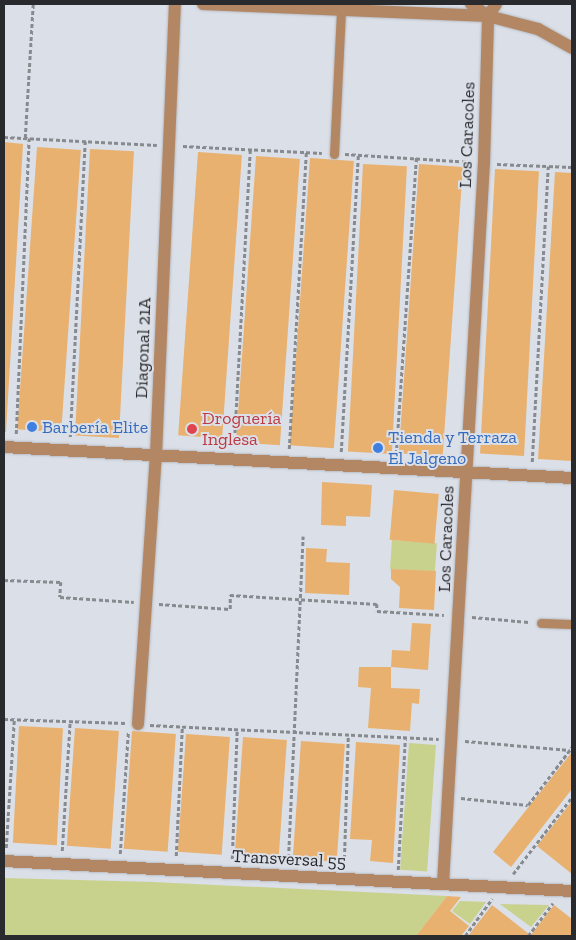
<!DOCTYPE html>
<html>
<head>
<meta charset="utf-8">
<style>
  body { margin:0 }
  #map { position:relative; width:576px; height:940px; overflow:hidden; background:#dbdfe7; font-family:"Zilla Slab",serif }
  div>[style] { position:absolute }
  .green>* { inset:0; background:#c8d28d; transform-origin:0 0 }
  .building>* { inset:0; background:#e8b170; transform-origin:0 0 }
  .path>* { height:2.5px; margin-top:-1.25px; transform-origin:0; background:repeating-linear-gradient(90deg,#878a8f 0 4px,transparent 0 6.5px) }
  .roads { filter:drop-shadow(0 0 1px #b7bbc2) drop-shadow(0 0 1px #b7bbc2) }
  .service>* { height:9px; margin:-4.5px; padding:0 4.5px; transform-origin:4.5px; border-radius:4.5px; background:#b38763 }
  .minor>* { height:12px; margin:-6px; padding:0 6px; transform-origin:6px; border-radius:6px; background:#b38763 }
  .tertiary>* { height:12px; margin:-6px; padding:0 6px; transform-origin:6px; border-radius:6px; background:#b38763 }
  .dots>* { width:14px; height:14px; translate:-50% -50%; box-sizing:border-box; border:2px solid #dbdfe7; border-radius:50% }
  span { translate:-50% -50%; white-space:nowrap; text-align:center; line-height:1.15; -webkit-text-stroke:4px #dbdfe7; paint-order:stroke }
  .street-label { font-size:18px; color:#292a2d }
  .health-label { font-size:18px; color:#be3a42 }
  .left { translate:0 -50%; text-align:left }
  .shop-label { font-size:18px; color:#366cbe }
  .frame { position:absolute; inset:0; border:5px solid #292a2d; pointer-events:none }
</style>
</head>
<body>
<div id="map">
  <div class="green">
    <i style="left:392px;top:540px;width:45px;height:29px;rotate:4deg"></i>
    <i style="left:409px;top:743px;width:27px;height:127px;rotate:4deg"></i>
    <i style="clip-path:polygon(4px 878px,153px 882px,447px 896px,416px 936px,4px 936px)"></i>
    <i style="clip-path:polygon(460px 901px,486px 902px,470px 924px,452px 911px)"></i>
    <i style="clip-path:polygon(500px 904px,549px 905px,531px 927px)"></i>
  </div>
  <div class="building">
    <i style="clip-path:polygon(4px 142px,23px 144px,6px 432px,4px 432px)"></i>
    <i style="left:37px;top:147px;width:44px;height:283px;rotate:4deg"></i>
    <i style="left:90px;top:149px;width:44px;height:287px;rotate:3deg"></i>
    <i style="left:198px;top:152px;width:44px;height:284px;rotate:4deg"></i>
    <i style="left:256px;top:156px;width:44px;height:287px;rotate:4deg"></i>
    <i style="left:310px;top:158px;width:44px;height:288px;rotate:4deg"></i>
    <i style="left:363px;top:164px;width:44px;height:288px;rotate:3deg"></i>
    <i style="left:419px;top:164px;width:44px;height:290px;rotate:4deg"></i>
    <i style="left:495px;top:169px;width:44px;height:285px;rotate:3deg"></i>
    <i style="clip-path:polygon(555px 172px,572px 173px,572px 461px,538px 459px)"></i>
    <i style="clip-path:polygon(322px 482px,372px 485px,370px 517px,346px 516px,346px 526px,321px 525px)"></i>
    <i style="left:394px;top:490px;width:45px;height:50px;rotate:5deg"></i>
    <i style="clip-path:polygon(306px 548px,327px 549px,326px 562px,350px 563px,349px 595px,305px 593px)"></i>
    <i style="clip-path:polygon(391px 569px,436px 571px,434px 610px,399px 608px,400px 587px,391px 579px)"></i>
    <i style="clip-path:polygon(412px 623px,431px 624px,428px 670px,391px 667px,392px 650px,410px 651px)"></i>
    <i style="clip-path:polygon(359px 667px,391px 667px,391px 688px,420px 689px,419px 704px,412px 703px,410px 731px,368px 728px,371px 688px,358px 687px)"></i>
    <i style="left:19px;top:726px;width:44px;height:117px;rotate:3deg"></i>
    <i style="left:75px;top:728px;width:44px;height:118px;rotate:4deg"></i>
    <i style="left:132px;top:731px;width:44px;height:118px;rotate:4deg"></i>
    <i style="left:186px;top:734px;width:44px;height:118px;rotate:4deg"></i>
    <i style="left:243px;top:737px;width:44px;height:117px;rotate:4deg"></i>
    <i style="left:301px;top:741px;width:44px;height:118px;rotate:4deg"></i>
    <i style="clip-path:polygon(356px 742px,400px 745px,393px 863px,370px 861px,372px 840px,350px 839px)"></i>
    <i style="clip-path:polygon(572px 752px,572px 789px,511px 867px,493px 852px)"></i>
    <i style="clip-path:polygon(572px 801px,572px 874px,537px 846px)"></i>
    <i style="clip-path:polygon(447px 896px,461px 897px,450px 911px,469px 926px,461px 936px,416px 936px)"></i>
    <i style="clip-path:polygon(492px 905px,529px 934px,527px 936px,468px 936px)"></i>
    <i style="clip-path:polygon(554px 905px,572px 919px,572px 936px,530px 936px)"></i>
  </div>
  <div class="path">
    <i style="left:4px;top:137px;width:153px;rotate:3deg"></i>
    <i style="left:25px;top:138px;width:134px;rotate:-86.6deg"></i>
    <i style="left:183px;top:146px;width:139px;rotate:2.9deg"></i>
    <i style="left:345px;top:154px;width:127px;rotate:3.6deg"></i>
    <i style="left:497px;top:164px;width:75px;rotate:2.3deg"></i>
    <i style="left:16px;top:434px;width:296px;rotate:-87.5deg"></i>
    <i style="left:70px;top:437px;width:296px;rotate:-87.1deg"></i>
    <i style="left:234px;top:446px;width:297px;rotate:-86.9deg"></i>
    <i style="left:289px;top:449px;width:297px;rotate:-86.7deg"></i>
    <i style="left:341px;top:452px;width:297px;rotate:-86.7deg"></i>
    <i style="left:396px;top:454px;width:297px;rotate:-86.1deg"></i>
    <i style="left:532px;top:462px;width:296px;rotate:-86.9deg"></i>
    <i style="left:4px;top:580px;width:57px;rotate:2deg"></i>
    <i style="left:61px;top:582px;width:15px;rotate:94deg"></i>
    <i style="left:60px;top:597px;width:74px;rotate:3.9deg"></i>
    <i style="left:159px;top:604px;width:71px;rotate:4deg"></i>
    <i style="left:230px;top:609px;width:14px;rotate:-90deg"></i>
    <i style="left:230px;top:595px;width:147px;rotate:3.5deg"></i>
    <i style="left:377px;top:604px;width:7px;rotate:90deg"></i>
    <i style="left:377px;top:611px;width:67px;rotate:3.4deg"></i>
    <i style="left:472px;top:617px;width:57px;rotate:5deg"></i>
    <i style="left:4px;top:719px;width:121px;rotate:1.9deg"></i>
    <i style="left:150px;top:725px;width:289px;rotate:2.8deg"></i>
    <i style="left:465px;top:741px;width:105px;rotate:4.9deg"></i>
    <i style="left:461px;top:798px;width:67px;rotate:6deg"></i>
    <i style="left:528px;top:805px;width:73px;rotate:-52.8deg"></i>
    <i style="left:6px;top:848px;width:128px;rotate:-86.4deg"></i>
    <i style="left:62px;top:851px;width:130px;rotate:-86.5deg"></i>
    <i style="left:120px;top:854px;width:122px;rotate:-86.2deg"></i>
    <i style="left:176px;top:856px;width:129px;rotate:-87.3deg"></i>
    <i style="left:232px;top:859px;width:129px;rotate:-87.8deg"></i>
    <i style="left:288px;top:864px;width:328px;rotate:-87.4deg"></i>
    <i style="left:344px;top:865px;width:128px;rotate:-88.2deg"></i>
    <i style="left:398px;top:870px;width:131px;rotate:-86.9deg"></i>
    <i style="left:513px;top:874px;width:97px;rotate:-52.5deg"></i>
    <i style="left:465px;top:936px;width:46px;rotate:-53.9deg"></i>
    <i style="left:528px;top:936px;width:41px;rotate:-52.9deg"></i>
  </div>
  <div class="roads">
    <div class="service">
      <i style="left:334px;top:154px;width:144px;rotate:-87.2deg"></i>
      <i style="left:541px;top:623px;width:31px;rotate:2deg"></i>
    </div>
    <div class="minor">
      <i style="left:203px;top:4px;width:285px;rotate:2.4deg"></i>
      <i style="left:471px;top:4px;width:21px;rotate:35deg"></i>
      <i style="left:488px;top:16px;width:52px;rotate:14.6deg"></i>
      <i style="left:538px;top:29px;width:39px;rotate:29deg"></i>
      <i style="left:488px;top:16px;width:14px;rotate:-56deg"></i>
      <i style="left:138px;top:724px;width:270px;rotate:-86.2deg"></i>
      <i style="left:156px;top:455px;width:451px;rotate:-87.6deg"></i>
      <i style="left:4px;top:861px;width:569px;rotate:3.02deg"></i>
      <i style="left:443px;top:884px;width:722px;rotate:-86.75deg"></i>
      <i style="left:484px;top:163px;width:147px;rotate:-88.4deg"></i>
    </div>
    <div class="tertiary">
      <i style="left:4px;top:447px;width:569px;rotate:3.12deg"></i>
    </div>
  </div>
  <div class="dots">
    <i style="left:32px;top:427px;background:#3f7fe0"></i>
    <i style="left:192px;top:429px;background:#e0444e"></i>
    <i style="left:378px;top:448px;background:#3f7fe0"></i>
  </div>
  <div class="street-label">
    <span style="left:467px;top:135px;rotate:-88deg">Los Caracoles</span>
    <span style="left:143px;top:348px;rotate:-88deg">Diagonal 21A</span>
    <span style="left:446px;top:539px;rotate:-88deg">Los Caracoles</span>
    <span style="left:289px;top:859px;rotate:3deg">Transversal 55</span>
  </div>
  <div class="health-label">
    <span class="left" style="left:202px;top:429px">Droguería<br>Inglesa</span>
  </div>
  <div class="shop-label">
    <span class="left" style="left:42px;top:427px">Barbería Elite</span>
    <span class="left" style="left:388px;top:448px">Tienda y Terraza<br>El Jalgeno</span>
  </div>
  <div class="frame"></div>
</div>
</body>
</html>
